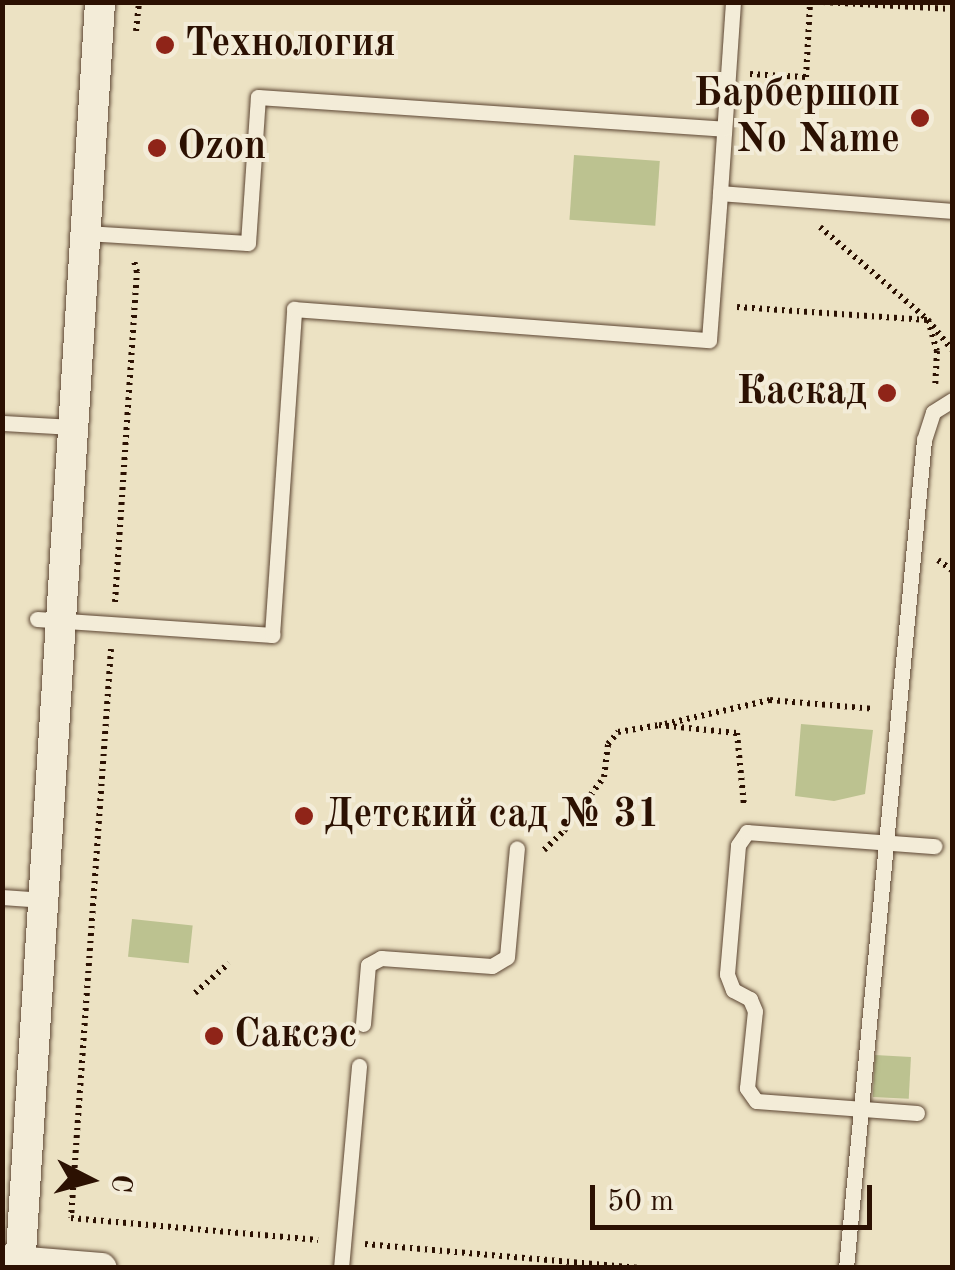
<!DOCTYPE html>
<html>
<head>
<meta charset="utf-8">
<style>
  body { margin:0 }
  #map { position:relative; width:955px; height:1270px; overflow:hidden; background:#ece2c3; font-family:"Old Standard TT",serif }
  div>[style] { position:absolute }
  .green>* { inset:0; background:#bcc290; transform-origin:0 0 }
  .path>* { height:6px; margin-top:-3px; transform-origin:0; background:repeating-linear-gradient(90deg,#2c1102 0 2.5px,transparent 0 7.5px) }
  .roads { filter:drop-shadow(0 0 2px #5c4532) drop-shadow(0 0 2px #5c4532) }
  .service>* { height:15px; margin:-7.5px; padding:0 7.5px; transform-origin:7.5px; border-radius:7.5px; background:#f3ecd8 }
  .minor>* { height:30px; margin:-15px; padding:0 15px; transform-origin:15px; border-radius:15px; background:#f3ecd8 }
  .dots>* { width:28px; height:28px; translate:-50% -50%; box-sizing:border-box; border:5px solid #f3ecd8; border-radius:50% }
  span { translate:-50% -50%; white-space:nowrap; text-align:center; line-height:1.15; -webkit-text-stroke:8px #f3ecd8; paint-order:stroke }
  .poi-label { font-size:40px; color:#2c1102; font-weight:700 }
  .left { translate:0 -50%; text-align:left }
  .right { translate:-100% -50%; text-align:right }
  .frame { position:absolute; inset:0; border:5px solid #2c1102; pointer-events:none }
  .north { position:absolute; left:40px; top:1130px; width:100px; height:100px; -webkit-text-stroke:8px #f3ecd8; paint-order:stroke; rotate:96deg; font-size:28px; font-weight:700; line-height:40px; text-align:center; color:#2c1102 }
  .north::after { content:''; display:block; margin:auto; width:35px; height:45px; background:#2c1102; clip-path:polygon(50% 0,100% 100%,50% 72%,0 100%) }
  .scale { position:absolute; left:590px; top:1185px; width:282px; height:45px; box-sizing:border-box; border:5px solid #2c1102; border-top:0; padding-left:12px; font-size:30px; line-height:35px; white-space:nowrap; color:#2c1102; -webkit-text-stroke:8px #f3ecd8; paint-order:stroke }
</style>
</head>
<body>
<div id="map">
  <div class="green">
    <i style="left:574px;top:155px;width:86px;height:65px;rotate:4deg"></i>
    <i style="clip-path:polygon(801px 724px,873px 730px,865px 794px,834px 801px,795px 796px)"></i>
    <i style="left:132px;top:919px;width:61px;height:38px;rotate:6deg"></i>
    <i style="left:875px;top:1055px;width:36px;height:42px;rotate:3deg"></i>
  </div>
  <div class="path">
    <i style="left:823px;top:2px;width:129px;rotate:3.1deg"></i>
    <i style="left:136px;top:31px;width:29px;rotate:-84deg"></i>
    <i style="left:750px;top:74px;width:56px;rotate:3.1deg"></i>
    <i style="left:806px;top:77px;width:75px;rotate:-86.9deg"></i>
    <i style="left:820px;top:227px;width:143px;rotate:40.7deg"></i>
    <i style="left:928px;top:320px;width:32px;rotate:74deg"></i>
    <i style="left:937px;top:351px;width:33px;rotate:93deg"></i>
    <i style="left:737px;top:307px;width:191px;rotate:3.9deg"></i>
    <i style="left:928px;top:320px;width:38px;rotate:51deg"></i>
    <i style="left:938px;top:560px;width:17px;rotate:36deg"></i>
    <i style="left:115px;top:602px;width:331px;rotate:-86.2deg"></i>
    <i style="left:137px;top:272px;width:11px;rotate:-105deg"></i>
    <i style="left:111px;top:649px;width:570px;rotate:94.02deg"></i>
    <i style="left:71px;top:1218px;width:248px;rotate:5.1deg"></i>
    <i style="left:665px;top:724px;width:108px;rotate:-12.9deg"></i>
    <i style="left:770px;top:700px;width:104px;rotate:4.9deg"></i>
    <i style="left:544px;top:850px;width:28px;rotate:-44deg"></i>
    <i style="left:564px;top:831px;width:67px;rotate:-53.5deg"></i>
    <i style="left:604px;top:777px;width:33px;rotate:-83deg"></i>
    <i style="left:608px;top:744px;width:16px;rotate:-50deg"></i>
    <i style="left:618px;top:732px;width:42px;rotate:-9.7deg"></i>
    <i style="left:659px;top:725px;width:78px;rotate:5.9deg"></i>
    <i style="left:737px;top:733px;width:73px;rotate:84.5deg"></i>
    <i style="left:195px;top:993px;width:45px;rotate:-41.4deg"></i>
    <i style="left:365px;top:1244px;width:273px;rotate:5deg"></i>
  </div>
  <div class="roads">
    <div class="service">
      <i style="left:733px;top:2px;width:191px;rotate:93.9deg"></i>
      <i style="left:720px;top:193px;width:233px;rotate:4.4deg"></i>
      <i style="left:85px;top:233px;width:163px;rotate:3.5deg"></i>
      <i style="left:248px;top:243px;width:146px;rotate:-86.1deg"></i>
      <i style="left:258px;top:97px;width:467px;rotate:3.9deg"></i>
      <i style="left:2px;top:423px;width:72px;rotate:3.2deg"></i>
      <i style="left:37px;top:619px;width:236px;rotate:3.9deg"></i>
      <i style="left:272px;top:635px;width:327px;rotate:-86.1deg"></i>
      <i style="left:294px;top:309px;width:416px;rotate:4.3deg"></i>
      <i style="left:709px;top:340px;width:147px;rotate:-85.7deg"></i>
      <i style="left:2px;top:897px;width:42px;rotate:4.1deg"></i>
      <i style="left:363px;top:1024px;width:59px;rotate:-85.2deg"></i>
      <i style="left:368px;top:965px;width:15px;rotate:-28deg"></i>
      <i style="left:381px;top:958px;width:111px;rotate:4.1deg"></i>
      <i style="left:492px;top:966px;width:17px;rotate:-31deg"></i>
      <i style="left:507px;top:957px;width:109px;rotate:-84.8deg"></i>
      <i style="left:917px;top:1113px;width:161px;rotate:-175.7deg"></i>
      <i style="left:756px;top:1101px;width:16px;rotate:-125deg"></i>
      <i style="left:747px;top:1088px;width:77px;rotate:-84.1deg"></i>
      <i style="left:755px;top:1011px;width:13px;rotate:-113deg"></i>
      <i style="left:750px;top:999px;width:19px;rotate:-152deg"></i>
      <i style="left:733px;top:990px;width:17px;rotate:-111deg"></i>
      <i style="left:727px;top:974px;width:129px;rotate:-85.1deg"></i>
      <i style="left:738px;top:845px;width:16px;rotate:-55deg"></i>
      <i style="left:747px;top:832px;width:188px;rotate:4.3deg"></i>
      <i style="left:341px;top:1268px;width:203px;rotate:-84.9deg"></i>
      <i style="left:846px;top:1268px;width:832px;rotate:-84.62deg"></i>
      <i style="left:924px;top:440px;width:29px;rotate:-72deg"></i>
      <i style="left:933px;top:412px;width:22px;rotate:-32deg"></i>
    </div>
    <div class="minor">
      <i style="left:2px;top:1260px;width:100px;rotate:4.6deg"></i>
      <i style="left:20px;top:1268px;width:1269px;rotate:-86.38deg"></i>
    </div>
  </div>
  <div class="dots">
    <i style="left:165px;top:45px;background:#8f2418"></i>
    <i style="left:920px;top:118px;background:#8f2418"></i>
    <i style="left:157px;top:148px;background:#8f2418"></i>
    <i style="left:887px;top:393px;background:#8f2418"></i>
    <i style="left:304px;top:816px;background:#8f2418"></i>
    <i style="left:214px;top:1036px;background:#8f2418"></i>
  </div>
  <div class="poi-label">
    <span class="left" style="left:185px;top:45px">Технология</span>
    <span class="right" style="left:900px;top:118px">Барбершоп<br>No Name</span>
    <span class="left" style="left:177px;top:148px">Ozon</span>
    <span class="right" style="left:867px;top:393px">Каскад</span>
    <span class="left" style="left:324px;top:816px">Детский сад № 31</span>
    <span class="left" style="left:234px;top:1036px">Саксэс</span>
  </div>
  <div class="frame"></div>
  <div class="north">С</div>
  <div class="scale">50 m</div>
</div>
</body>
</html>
